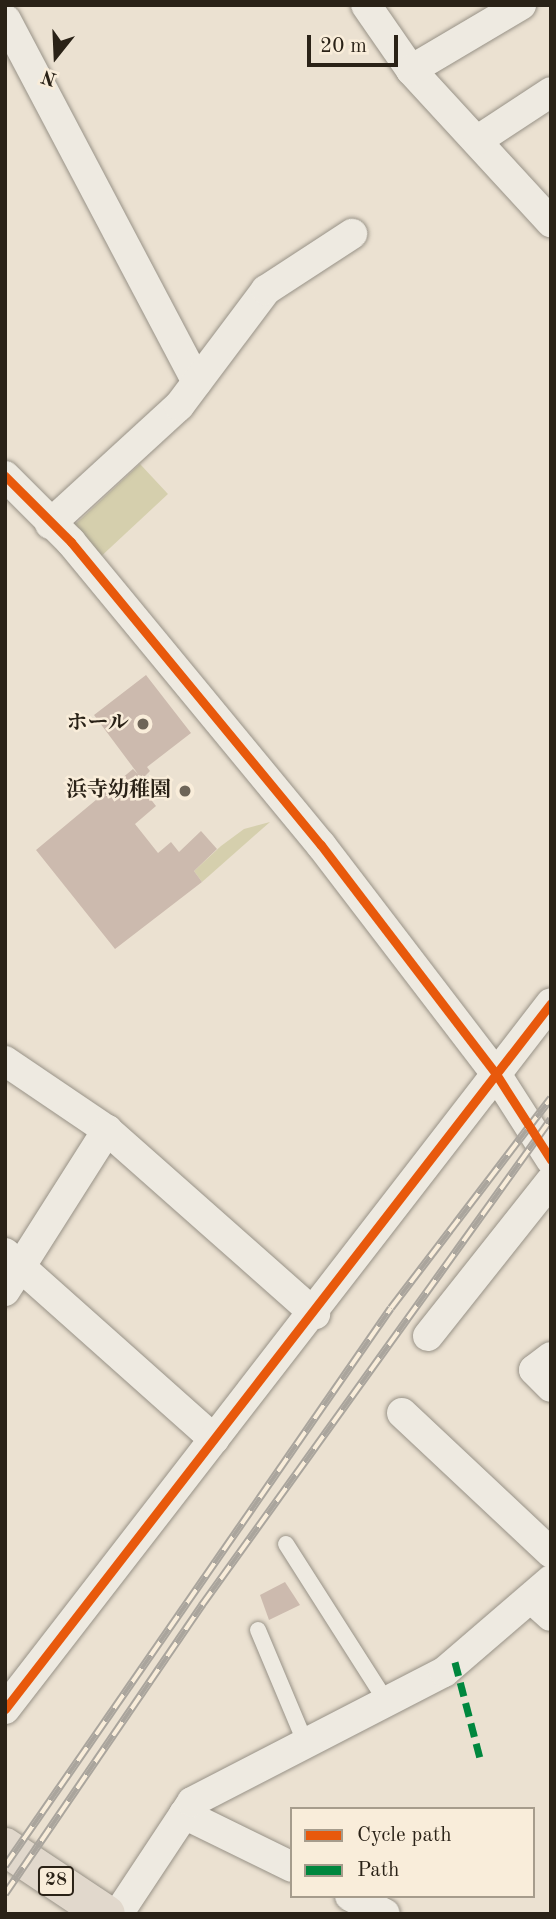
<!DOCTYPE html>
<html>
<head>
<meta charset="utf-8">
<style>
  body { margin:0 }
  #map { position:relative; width:556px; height:1919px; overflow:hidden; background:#ebe1d1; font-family:"Old Standard TT","Noto Serif JP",serif }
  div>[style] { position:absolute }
  .green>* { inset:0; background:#d5cfad; transform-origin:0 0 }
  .building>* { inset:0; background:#ccbaae }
  .roads { filter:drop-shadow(0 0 2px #989287) drop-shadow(0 0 2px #989287) }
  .lane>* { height:16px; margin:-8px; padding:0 8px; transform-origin:8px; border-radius:8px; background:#eeeae1 }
  .street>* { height:30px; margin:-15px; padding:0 15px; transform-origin:15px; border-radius:15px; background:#eeeae1 }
  .primary>* { height:38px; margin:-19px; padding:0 19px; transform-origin:19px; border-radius:19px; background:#e1d8cc }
  .rail>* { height:8px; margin-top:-4px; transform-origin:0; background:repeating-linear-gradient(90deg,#f9edda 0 16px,#aaa59d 0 32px); box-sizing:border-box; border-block:2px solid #aaa59d }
  .quiet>* { height:7px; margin-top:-3.5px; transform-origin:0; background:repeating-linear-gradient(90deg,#00873e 0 14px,transparent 0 21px) }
  .cycleway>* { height:9px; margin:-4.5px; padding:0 4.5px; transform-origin:4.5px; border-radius:4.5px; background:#e8590c }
  .dots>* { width:19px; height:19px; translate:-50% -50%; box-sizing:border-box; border:4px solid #f9edda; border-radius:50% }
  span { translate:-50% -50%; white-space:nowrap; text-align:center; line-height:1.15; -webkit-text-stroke:5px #f9edda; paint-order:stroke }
  .shield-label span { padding:2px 5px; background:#f9edda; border:2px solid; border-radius:5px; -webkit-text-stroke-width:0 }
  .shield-label { font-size:19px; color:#2a2217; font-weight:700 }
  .poi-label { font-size:21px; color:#2a2217; font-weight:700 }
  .right { translate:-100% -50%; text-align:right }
  .frame { position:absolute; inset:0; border:7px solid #2a2217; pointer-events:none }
  .legend { position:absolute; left:290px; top:1807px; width:245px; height:91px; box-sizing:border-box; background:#f9edda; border:2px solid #a69c8c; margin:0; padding:9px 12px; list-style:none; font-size:21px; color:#2a2217 }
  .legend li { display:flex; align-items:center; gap:14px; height:35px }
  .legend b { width:35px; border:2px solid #a69c8c }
  .north { position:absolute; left:21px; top:21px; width:70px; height:70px; -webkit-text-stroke:5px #f9edda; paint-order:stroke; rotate:198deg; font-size:19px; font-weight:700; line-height:28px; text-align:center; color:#2a2217 }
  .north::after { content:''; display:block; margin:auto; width:24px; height:32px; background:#2a2217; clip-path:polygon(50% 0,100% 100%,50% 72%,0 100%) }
  .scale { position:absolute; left:307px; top:35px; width:91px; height:32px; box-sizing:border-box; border:4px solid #2a2217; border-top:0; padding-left:9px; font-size:21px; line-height:24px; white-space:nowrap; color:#2a2217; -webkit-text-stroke:5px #f9edda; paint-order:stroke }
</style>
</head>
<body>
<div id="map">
  <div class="green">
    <i style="left:140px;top:464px;width:41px;height:98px;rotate:47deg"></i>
    <i style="clip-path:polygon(270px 822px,202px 882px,194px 871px,221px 846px,244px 829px)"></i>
  </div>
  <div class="building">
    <i style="clip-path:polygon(146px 675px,191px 733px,147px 767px,150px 771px,138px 783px,156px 806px,135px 824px,158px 853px,171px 842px,179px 852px,201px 831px,217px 849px,194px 871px,202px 882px,115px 949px,36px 850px,133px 769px,138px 774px,94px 715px)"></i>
    <i style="clip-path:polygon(285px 1582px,300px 1605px,269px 1620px,260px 1595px)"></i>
  </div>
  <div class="roads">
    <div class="lane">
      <i style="left:286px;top:1544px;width:186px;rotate:57.5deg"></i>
      <i style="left:258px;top:1630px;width:124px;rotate:67.2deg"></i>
    </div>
    <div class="street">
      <i style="left:366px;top:5px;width:79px;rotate:55.3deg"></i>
      <i style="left:411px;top:70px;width:207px;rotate:47.4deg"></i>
      <i style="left:6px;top:20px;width:409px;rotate:62.2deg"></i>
      <i style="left:411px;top:70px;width:128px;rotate:-30.6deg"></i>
      <i style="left:478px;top:140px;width:87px;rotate:-33.3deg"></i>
      <i style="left:5px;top:476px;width:93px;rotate:45deg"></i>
      <i style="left:71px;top:542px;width:393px;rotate:50.5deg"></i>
      <i style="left:321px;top:845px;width:288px;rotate:52.6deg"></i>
      <i style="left:496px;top:1074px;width:102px;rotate:57.4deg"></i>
      <i style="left:50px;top:524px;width:175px;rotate:-42.5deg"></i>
      <i style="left:179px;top:406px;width:145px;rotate:-53.1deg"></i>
      <i style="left:266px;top:290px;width:103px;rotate:-33.1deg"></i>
      <i style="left:5px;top:1061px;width:123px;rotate:34.1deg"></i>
      <i style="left:107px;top:1130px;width:278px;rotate:41.5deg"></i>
      <i style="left:5px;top:1253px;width:280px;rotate:41.7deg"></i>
      <i style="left:5px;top:1291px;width:191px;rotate:-57.6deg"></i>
      <i style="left:428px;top:1336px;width:198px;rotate:-51.6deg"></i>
      <i style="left:551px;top:1357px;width:21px;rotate:143deg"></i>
      <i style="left:534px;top:1370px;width:24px;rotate:45deg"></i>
      <i style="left:402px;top:1413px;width:204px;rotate:43.2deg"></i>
      <i style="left:532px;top:1599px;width:25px;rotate:42deg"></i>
      <i style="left:5px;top:1709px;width:892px;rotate:-52.28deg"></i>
      <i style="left:184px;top:1814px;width:120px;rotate:26.1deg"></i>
      <i style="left:350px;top:1896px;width:39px;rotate:27deg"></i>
      <i style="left:118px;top:1914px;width:134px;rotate:-56.5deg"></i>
      <i style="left:192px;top:1802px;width:284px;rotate:-27.3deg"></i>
      <i style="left:444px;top:1672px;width:141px;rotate:-40.7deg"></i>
    </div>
    <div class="primary">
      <i style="left:5px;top:1847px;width:121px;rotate:33.6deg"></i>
    </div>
  </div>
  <div class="rail">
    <i style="left:5px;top:1866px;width:678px;rotate:-55.33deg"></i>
    <i style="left:391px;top:1308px;width:264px;rotate:-52.7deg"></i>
    <i style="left:5px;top:1894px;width:350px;rotate:-55.7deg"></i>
    <i style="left:202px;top:1605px;width:598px;rotate:-54.32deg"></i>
  </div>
  <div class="quiet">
    <i style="left:5px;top:20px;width:1px"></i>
    <i style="left:455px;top:1662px;width:103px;rotate:75.4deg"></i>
  </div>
  <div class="cycleway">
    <i style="left:5px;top:476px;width:93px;rotate:45deg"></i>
    <i style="left:71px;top:542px;width:393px;rotate:50.5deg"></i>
    <i style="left:321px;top:845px;width:288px;rotate:52.6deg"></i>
    <i style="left:496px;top:1074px;width:102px;rotate:57.4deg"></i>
    <i style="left:5px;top:1709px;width:892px;rotate:-52.28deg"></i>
  </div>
  <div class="dots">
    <i style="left:143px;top:724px;background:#6e6558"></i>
    <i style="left:185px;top:791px;background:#6e6558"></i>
  </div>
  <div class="shield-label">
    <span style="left:56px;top:1881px">28</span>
  </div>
  <div class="poi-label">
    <span class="right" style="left:129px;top:724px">ホール</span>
    <span class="right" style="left:171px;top:791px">浜寺幼稚園</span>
  </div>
  <div class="frame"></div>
  <ul class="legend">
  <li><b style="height:9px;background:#e8590c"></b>Cycle path</li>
  <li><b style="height:9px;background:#00873e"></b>Path</li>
  </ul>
  <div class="north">N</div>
  <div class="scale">20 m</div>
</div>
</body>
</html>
